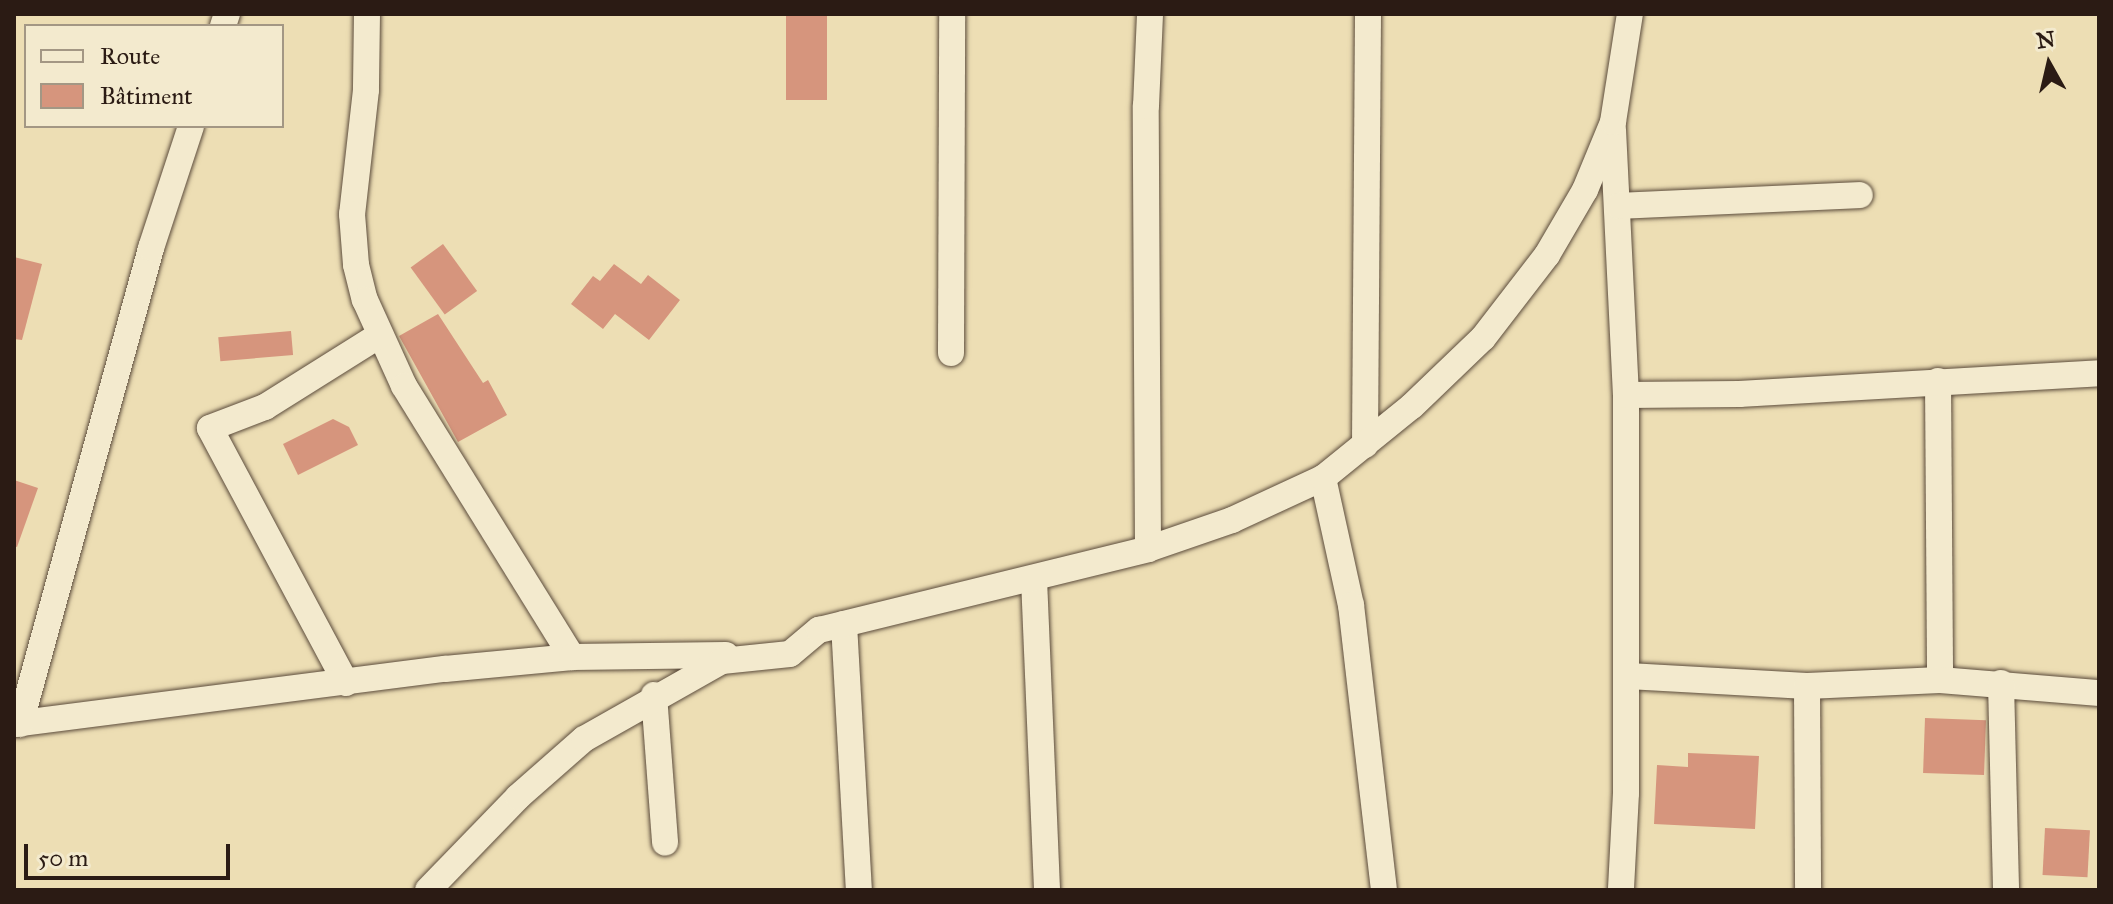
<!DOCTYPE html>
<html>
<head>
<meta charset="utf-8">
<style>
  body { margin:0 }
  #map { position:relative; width:2113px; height:904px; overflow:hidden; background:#eddeb4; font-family:"IM FELL Great Primer",serif }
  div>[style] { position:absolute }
  .building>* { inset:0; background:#d6957d; transform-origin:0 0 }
  .roads { filter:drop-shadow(0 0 2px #5c4c3c) drop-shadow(0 0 2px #5c4c3c) }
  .street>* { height:26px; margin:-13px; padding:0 13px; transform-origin:13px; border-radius:13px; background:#f3eace }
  span { translate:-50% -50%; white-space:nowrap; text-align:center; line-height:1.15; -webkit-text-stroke:6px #f3eace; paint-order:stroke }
  .frame { position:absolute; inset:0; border:16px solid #2b1b14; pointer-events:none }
  .legend { position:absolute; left:24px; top:24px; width:260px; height:104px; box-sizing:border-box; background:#f3eace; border:2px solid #a39784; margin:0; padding:10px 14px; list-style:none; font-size:24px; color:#2b1b14 }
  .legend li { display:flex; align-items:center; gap:16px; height:40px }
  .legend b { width:40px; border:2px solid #a39784 }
  .north { position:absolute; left:2009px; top:24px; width:80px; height:80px; -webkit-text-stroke:6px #f3eace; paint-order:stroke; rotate:352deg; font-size:22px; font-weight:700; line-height:32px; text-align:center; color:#2b1b14 }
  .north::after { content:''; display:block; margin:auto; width:28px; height:36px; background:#2b1b14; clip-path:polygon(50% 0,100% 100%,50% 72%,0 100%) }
  .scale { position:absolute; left:24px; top:844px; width:206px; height:36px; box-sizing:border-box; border:4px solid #2b1b14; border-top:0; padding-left:10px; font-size:24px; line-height:28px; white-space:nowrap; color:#2b1b14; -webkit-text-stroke:6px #f3eace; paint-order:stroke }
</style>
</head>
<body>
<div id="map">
  <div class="building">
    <i style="left:786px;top:14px;width:41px;height:86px"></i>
    <i style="left:443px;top:244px;width:58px;height:40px;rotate:54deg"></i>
    <i style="clip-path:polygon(14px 257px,42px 264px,22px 340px,14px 339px)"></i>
    <i style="clip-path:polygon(614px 264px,641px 284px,648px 275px,680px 300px,649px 340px,615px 314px,603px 329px,571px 304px,593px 276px,600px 281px)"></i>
    <i style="clip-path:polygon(438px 314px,483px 383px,488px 380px,507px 415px,458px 442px,399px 336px)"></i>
    <i style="left:291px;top:331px;width:24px;height:73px;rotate:85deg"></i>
    <i style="clip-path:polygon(333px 419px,349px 427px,358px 445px,298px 475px,283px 444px)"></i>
    <i style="clip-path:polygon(14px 480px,38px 488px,17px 547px,14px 546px)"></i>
    <i style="left:1925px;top:718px;width:61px;height:55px;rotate:2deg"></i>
    <i style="clip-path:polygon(1688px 753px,1759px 756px,1755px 829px,1654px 824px,1657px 765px,1688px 767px)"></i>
    <i style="left:2045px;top:828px;width:45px;height:47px;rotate:3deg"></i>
  </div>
  <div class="roads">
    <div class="street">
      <i style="left:367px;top:14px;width:76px;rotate:90.8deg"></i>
      <i style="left:366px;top:90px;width:125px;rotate:96.4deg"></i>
      <i style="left:352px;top:214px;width:51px;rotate:85.5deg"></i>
      <i style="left:356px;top:265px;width:36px;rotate:76deg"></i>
      <i style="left:365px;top:300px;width:94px;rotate:65.6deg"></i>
      <i style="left:404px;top:386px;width:319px;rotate:58.2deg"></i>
      <i style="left:223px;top:26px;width:13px;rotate:-72deg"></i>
      <i style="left:1613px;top:130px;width:265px;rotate:87.2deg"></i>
      <i style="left:1626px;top:395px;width:398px;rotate:90deg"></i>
      <i style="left:1626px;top:793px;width:97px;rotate:93deg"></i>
      <i style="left:1619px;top:206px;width:241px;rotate:-2.6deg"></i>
      <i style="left:951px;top:353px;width:339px;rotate:-89.8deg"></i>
      <i style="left:1938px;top:381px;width:299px;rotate:89.6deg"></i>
      <i style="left:1626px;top:395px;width:113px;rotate:-0.5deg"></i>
      <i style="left:1739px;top:394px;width:361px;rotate:-3.3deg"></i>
      <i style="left:1365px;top:445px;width:431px;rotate:-89.6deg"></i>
      <i style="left:1323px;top:478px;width:130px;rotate:77.6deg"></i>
      <i style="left:1351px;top:605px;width:287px;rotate:83.4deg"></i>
      <i style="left:1148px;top:549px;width:443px;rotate:-90.3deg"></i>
      <i style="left:1146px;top:106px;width:92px;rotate:-87.5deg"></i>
      <i style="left:1034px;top:579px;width:311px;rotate:87.6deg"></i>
      <i style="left:844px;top:624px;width:266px;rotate:86.8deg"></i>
      <i style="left:1628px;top:676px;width:179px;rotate:3.2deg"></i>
      <i style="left:1807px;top:686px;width:133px;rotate:-2.6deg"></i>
      <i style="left:1940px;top:680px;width:160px;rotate:4.7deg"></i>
      <i style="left:346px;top:683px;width:289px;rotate:-118.1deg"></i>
      <i style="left:210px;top:428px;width:59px;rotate:-20.9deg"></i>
      <i style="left:265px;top:407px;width:136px;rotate:-32.1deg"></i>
      <i style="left:2001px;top:683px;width:207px;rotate:88.6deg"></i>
      <i style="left:1807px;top:686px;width:204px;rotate:89.7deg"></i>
      <i style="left:654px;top:695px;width:148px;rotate:85.7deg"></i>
      <i style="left:14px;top:724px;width:434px;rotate:-7.3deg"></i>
      <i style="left:445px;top:669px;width:128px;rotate:-5.4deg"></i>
      <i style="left:572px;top:657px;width:154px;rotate:-0.7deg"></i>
      <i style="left:20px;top:724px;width:494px;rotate:-74.6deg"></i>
      <i style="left:151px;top:248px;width:128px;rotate:-71.8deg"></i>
      <i style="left:428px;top:890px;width:129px;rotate:-45.9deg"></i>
      <i style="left:518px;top:797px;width:88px;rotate:-41.3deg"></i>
      <i style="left:584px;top:739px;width:159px;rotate:-29.5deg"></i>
      <i style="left:722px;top:661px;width:68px;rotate:-5.9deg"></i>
      <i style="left:790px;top:654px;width:38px;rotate:-40deg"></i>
      <i style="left:819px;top:630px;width:339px;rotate:-13.8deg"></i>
      <i style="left:1148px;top:549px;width:89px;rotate:-19deg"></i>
      <i style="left:1232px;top:520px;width:100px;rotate:-24.8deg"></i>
      <i style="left:1323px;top:478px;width:114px;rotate:-39deg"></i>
      <i style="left:1412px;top:406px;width:98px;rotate:-43.8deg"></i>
      <i style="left:1483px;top:338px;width:105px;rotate:-52.4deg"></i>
      <i style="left:1547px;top:255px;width:75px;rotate:-59.7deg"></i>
      <i style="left:1585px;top:190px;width:74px;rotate:-67.6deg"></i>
      <i style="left:1613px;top:122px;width:109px;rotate:-81.1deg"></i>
    </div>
  </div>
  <div class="frame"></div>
  <ul class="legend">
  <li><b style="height:10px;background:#f3eace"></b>Route</li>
  <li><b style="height:22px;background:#d6957d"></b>Bâtiment</li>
  </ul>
  <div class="north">N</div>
  <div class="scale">50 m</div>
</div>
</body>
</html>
